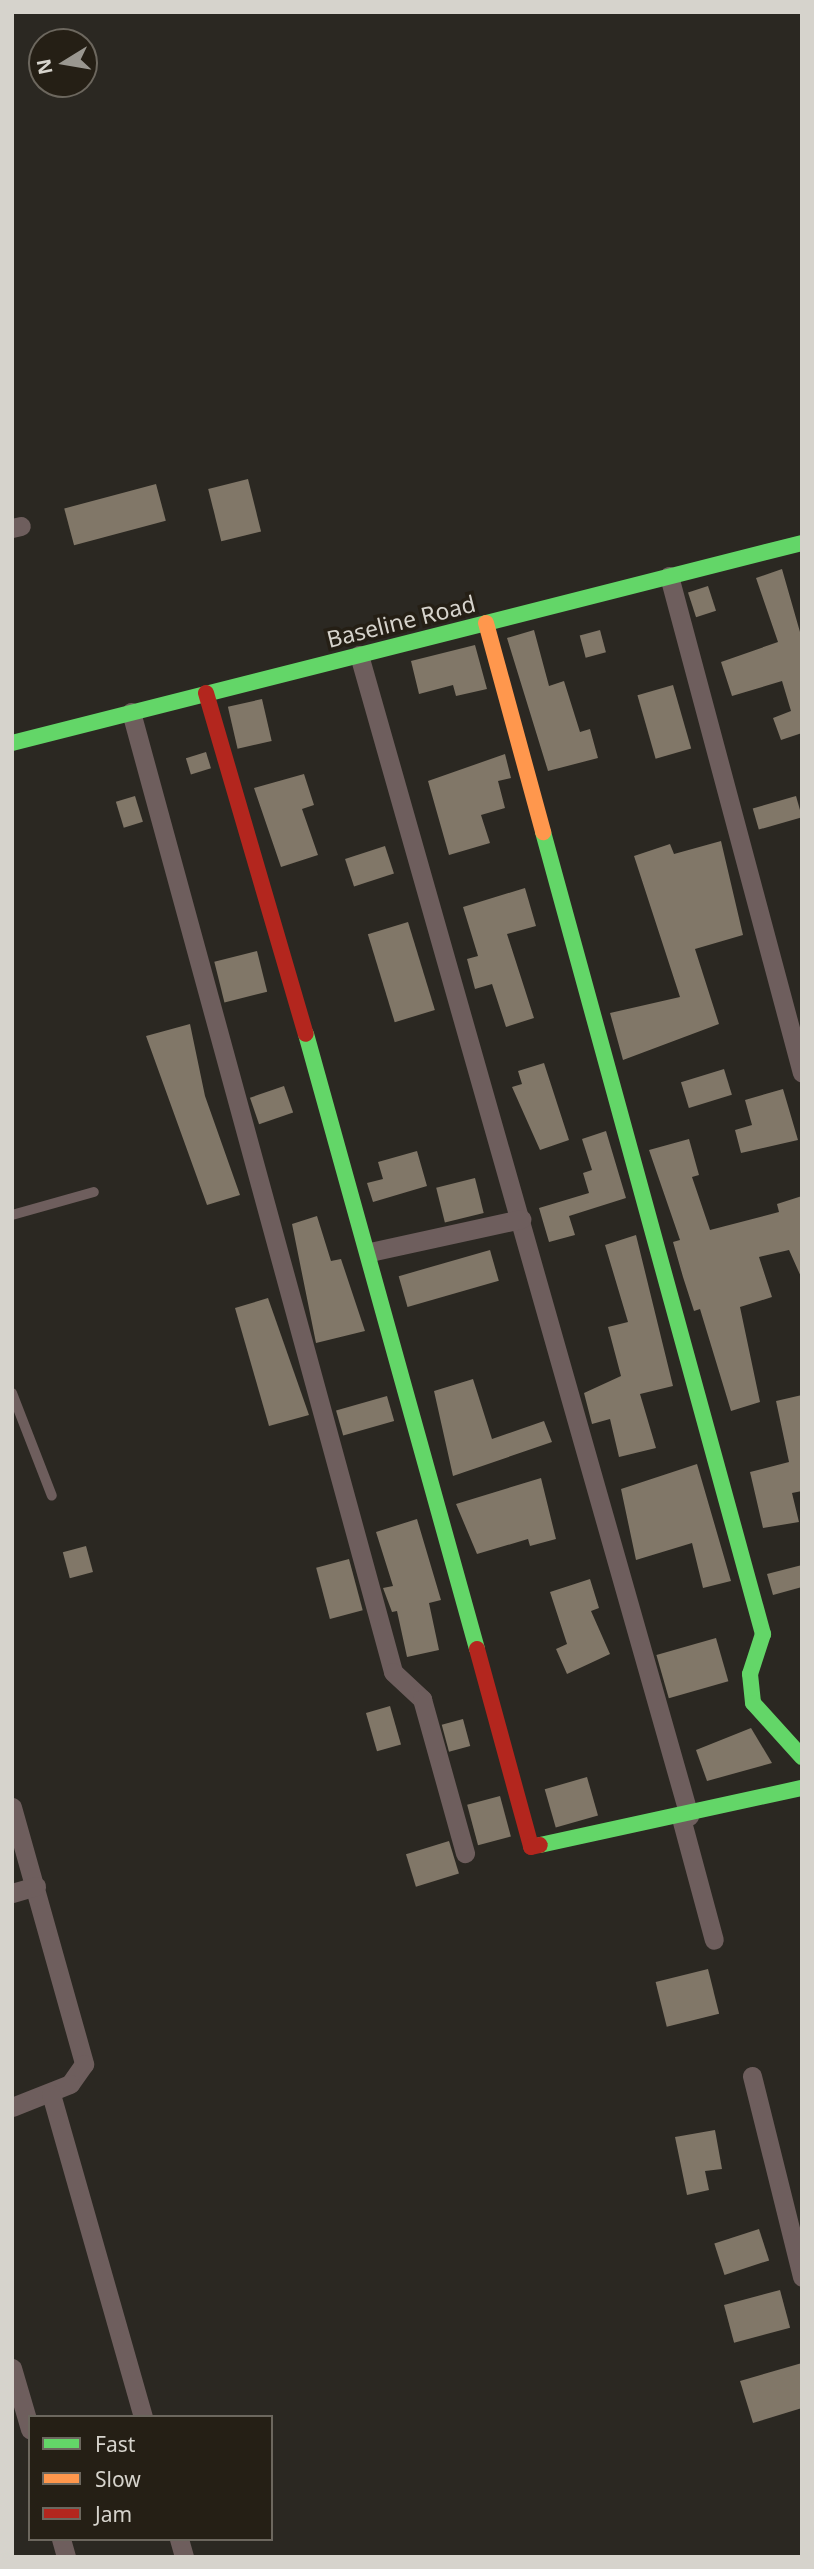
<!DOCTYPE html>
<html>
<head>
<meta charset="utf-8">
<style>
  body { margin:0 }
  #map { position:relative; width:814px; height:2569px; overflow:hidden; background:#2b2822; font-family:"Noto Sans",sans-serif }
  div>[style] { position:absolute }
  .building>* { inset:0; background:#817768; transform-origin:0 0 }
  .lane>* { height:10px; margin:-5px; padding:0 5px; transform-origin:5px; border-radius:5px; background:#6e5e5d }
  .street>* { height:19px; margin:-9.5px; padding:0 9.5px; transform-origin:9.5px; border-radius:9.5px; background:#6e5e5d }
  .fast>* { height:16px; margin:-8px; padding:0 8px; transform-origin:8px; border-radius:8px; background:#63d668 }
  .slow>* { height:16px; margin:-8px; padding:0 8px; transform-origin:8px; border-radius:8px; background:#ff974d }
  .jam>* { height:16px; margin:-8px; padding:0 8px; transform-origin:8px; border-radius:8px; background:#b3261e }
  span { translate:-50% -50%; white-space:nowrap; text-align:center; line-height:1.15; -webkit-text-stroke:7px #251f15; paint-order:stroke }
  .street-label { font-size:23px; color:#d6d3cc }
  .frame { position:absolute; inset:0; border:14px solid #d6d3cc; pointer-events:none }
  .legend { position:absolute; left:28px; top:2415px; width:245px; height:126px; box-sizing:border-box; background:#251f15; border:2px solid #6c675e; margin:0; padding:9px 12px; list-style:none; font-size:21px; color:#d6d3cc }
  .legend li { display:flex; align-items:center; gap:14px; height:35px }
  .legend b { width:35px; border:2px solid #6c675e }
  .north { position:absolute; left:28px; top:28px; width:70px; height:70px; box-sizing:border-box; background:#251f15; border:2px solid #6c675e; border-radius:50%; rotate:259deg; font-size:19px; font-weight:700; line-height:28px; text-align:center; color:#d6d3cc }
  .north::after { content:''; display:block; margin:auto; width:24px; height:32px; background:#9a9790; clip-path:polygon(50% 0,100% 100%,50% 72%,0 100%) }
</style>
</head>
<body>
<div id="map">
  <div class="building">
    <i style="left:248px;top:479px;width:54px;height:41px;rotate:76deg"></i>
    <i style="left:156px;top:484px;width:38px;height:95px;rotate:75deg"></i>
    <i style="clip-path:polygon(782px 569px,802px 639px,802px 733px,781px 740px,773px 718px,791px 711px,782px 681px,732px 696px,721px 662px,778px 642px,756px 578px)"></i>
    <i style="left:708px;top:586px;width:26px;height:21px;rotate:72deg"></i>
    <i style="clip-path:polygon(534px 630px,549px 686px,564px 681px,580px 732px,590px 729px,598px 758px,548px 771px,507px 638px)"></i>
    <i style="left:600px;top:630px;width:23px;height:21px;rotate:75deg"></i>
    <i style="clip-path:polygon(475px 645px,487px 689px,456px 696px,453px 685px,419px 694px,411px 661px)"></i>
    <i style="left:673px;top:685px;width:66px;height:37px;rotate:74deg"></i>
    <i style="left:262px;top:699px;width:43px;height:35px;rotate:77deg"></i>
    <i style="left:206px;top:752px;width:17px;height:21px;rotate:73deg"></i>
    <i style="clip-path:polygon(505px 754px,511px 778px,498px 781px,505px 808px,481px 815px,490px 843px,449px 855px,428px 781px)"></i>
    <i style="clip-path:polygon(304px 774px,314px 805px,302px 809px,318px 855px,281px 867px,254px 788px)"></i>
    <i style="left:135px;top:796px;width:27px;height:20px;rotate:73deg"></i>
    <i style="left:796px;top:796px;width:22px;height:45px;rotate:74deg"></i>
    <i style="clip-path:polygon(721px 841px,743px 935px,695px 949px,719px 1024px,623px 1060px,610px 1013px,680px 997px,634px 856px,670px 844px,674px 854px)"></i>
    <i style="left:385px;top:846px;width:29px;height:42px;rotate:72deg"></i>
    <i style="clip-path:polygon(525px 888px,536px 926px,507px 934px,534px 1018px,506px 1027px,492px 984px,475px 989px,467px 959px,478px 956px,463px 907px)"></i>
    <i style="left:408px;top:922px;width:92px;height:42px;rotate:73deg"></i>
    <i style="left:257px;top:951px;width:42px;height:44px;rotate:76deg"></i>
    <i style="clip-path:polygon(190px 1024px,205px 1096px,240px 1195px,207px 1205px,146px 1036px)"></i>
    <i style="clip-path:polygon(544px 1063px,569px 1140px,540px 1150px,512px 1087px,522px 1084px,518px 1071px)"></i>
    <i style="left:724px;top:1069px;width:27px;height:45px;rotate:73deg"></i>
    <i style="left:284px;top:1086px;width:28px;height:36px;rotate:71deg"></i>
    <i style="clip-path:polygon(783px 1089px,798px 1140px,741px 1153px,735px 1130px,752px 1125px,745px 1100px)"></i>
    <i style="clip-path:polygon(606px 1131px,626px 1198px,569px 1216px,575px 1235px,549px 1242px,539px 1208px,589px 1193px,583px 1173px,592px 1170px,582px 1139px)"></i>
    <i style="clip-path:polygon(689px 1139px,699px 1175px,692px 1177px,710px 1230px,779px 1212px,777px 1204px,802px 1196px,802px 1279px,789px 1250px,759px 1257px,772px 1297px,740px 1307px,760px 1402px,731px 1411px,700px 1309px,694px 1311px,683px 1277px,673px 1242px,680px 1240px,649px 1150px)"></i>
    <i style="clip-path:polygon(417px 1151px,427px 1186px,373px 1202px,367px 1183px,383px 1179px,378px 1162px)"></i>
    <i style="left:475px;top:1178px;width:36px;height:40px;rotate:76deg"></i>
    <i style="clip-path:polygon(317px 1216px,331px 1261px,341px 1259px,365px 1331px,316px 1343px,292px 1224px)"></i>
    <i style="clip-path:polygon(636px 1235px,673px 1386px,640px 1394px,656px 1448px,619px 1457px,610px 1419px,592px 1424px,584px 1393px,621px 1376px,608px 1327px,628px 1322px,605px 1245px)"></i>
    <i style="left:490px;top:1250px;width:32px;height:95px;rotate:74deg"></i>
    <i style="clip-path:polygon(268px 1298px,309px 1415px,269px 1426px,235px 1308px)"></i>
    <i style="clip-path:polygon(473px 1379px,492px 1439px,544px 1421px,552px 1442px,453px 1476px,434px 1391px)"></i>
    <i style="clip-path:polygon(802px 1395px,802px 1491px,792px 1493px,799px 1522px,763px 1528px,750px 1472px,789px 1462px,776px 1401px)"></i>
    <i style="left:387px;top:1396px;width:26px;height:53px;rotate:74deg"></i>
    <i style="clip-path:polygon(697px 1464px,731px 1581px,703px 1588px,692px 1543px,636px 1560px,621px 1489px)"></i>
    <i style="clip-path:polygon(541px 1478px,556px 1539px,530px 1546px,528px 1539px,477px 1554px,456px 1504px)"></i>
    <i style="clip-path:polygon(417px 1519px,441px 1600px,429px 1603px,439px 1650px,407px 1657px,397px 1611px,392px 1612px,383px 1588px,393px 1586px,376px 1532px)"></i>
    <i style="left:86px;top:1546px;width:27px;height:24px;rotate:75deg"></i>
    <i style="left:349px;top:1559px;width:53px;height:34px;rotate:75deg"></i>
    <i style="clip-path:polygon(802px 1565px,802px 1587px,773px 1595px,767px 1574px)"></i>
    <i style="clip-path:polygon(590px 1579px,599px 1608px,591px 1611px,610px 1654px,567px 1674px,556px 1649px,567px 1644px,550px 1592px)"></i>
    <i style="left:716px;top:1638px;width:45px;height:62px;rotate:74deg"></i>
    <i style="left:390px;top:1706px;width:40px;height:25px;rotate:74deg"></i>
    <i style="left:463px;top:1719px;width:28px;height:22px;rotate:75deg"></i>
    <i style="clip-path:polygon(751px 1728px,772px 1763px,707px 1781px,696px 1750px)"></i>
    <i style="left:587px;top:1777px;width:40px;height:44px;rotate:74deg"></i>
    <i style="left:500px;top:1796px;width:42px;height:34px;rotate:75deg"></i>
    <i style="left:449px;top:1841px;width:34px;height:45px;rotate:73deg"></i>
    <i style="left:708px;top:1969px;width:46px;height:54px;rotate:76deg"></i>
    <i style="clip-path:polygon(715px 2130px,722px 2169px,705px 2171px,709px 2190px,687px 2195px,675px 2137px)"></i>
    <i style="left:759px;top:2229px;width:33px;height:47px;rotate:72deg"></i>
    <i style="left:780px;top:2290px;width:39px;height:58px;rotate:75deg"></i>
    <i style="clip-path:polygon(802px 2363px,802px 2408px,753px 2423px,740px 2381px)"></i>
  </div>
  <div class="lane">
    <i style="left:12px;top:1215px;width:85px;rotate:-15.7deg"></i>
    <i style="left:12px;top:1393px;width:110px;rotate:68.8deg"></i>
  </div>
  <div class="street">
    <i style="left:12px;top:528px;width:9px;rotate:-13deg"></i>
    <i style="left:669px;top:576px;width:514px;rotate:75.02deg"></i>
    <i style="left:359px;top:655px;width:1207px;rotate:74.13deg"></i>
    <i style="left:131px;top:712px;width:995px;rotate:74.73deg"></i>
    <i style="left:393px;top:1672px;width:40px;rotate:43deg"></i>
    <i style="left:422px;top:1699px;width:160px;rotate:74.4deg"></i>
    <i style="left:370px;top:1252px;width:155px;rotate:-12.3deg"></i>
    <i style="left:12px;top:1807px;width:267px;rotate:74.3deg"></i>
    <i style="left:84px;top:2064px;width:24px;rotate:125deg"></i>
    <i style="left:70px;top:2084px;width:62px;rotate:158.4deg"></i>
    <i style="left:681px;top:1818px;width:126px;rotate:74.9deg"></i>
    <i style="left:12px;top:1893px;width:25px;rotate:-16deg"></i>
    <i style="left:752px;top:2076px;width:207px;rotate:76deg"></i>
    <i style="left:51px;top:2094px;width:336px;rotate:74.1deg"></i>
    <i style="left:12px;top:2368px;width:64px;rotate:73.6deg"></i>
    <i style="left:61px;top:2539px;width:19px;rotate:74deg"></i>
    <i style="left:179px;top:2539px;width:19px;rotate:74deg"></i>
  </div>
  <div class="fast">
    <i style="left:12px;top:743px;width:815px;rotate:-14.21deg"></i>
    <i style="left:543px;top:832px;width:832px;rotate:74.66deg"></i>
    <i style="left:763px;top:1634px;width:42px;rotate:108deg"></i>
    <i style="left:750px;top:1674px;width:29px;rotate:84deg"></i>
    <i style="left:753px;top:1703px;width:73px;rotate:47.8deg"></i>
    <i style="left:306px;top:1034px;width:638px;rotate:74.46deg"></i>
    <i style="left:540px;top:1845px;width:268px;rotate:-12.3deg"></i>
  </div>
  <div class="slow">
    <i style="left:486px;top:623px;width:217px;rotate:74.7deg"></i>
  </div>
  <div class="jam">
    <i style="left:206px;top:693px;width:355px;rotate:73.7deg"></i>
    <i style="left:477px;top:1649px;width:205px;rotate:74.7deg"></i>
    <i style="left:531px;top:1847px;width:9px;rotate:-13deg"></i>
  </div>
  <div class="street-label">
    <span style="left:401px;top:621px;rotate:-14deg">Baseline Road</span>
  </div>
  <div class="frame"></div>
  <ul class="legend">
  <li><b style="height:9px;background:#63d668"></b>Fast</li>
  <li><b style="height:9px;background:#ff974d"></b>Slow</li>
  <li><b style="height:9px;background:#b3261e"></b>Jam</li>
  </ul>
  <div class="north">N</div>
</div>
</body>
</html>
